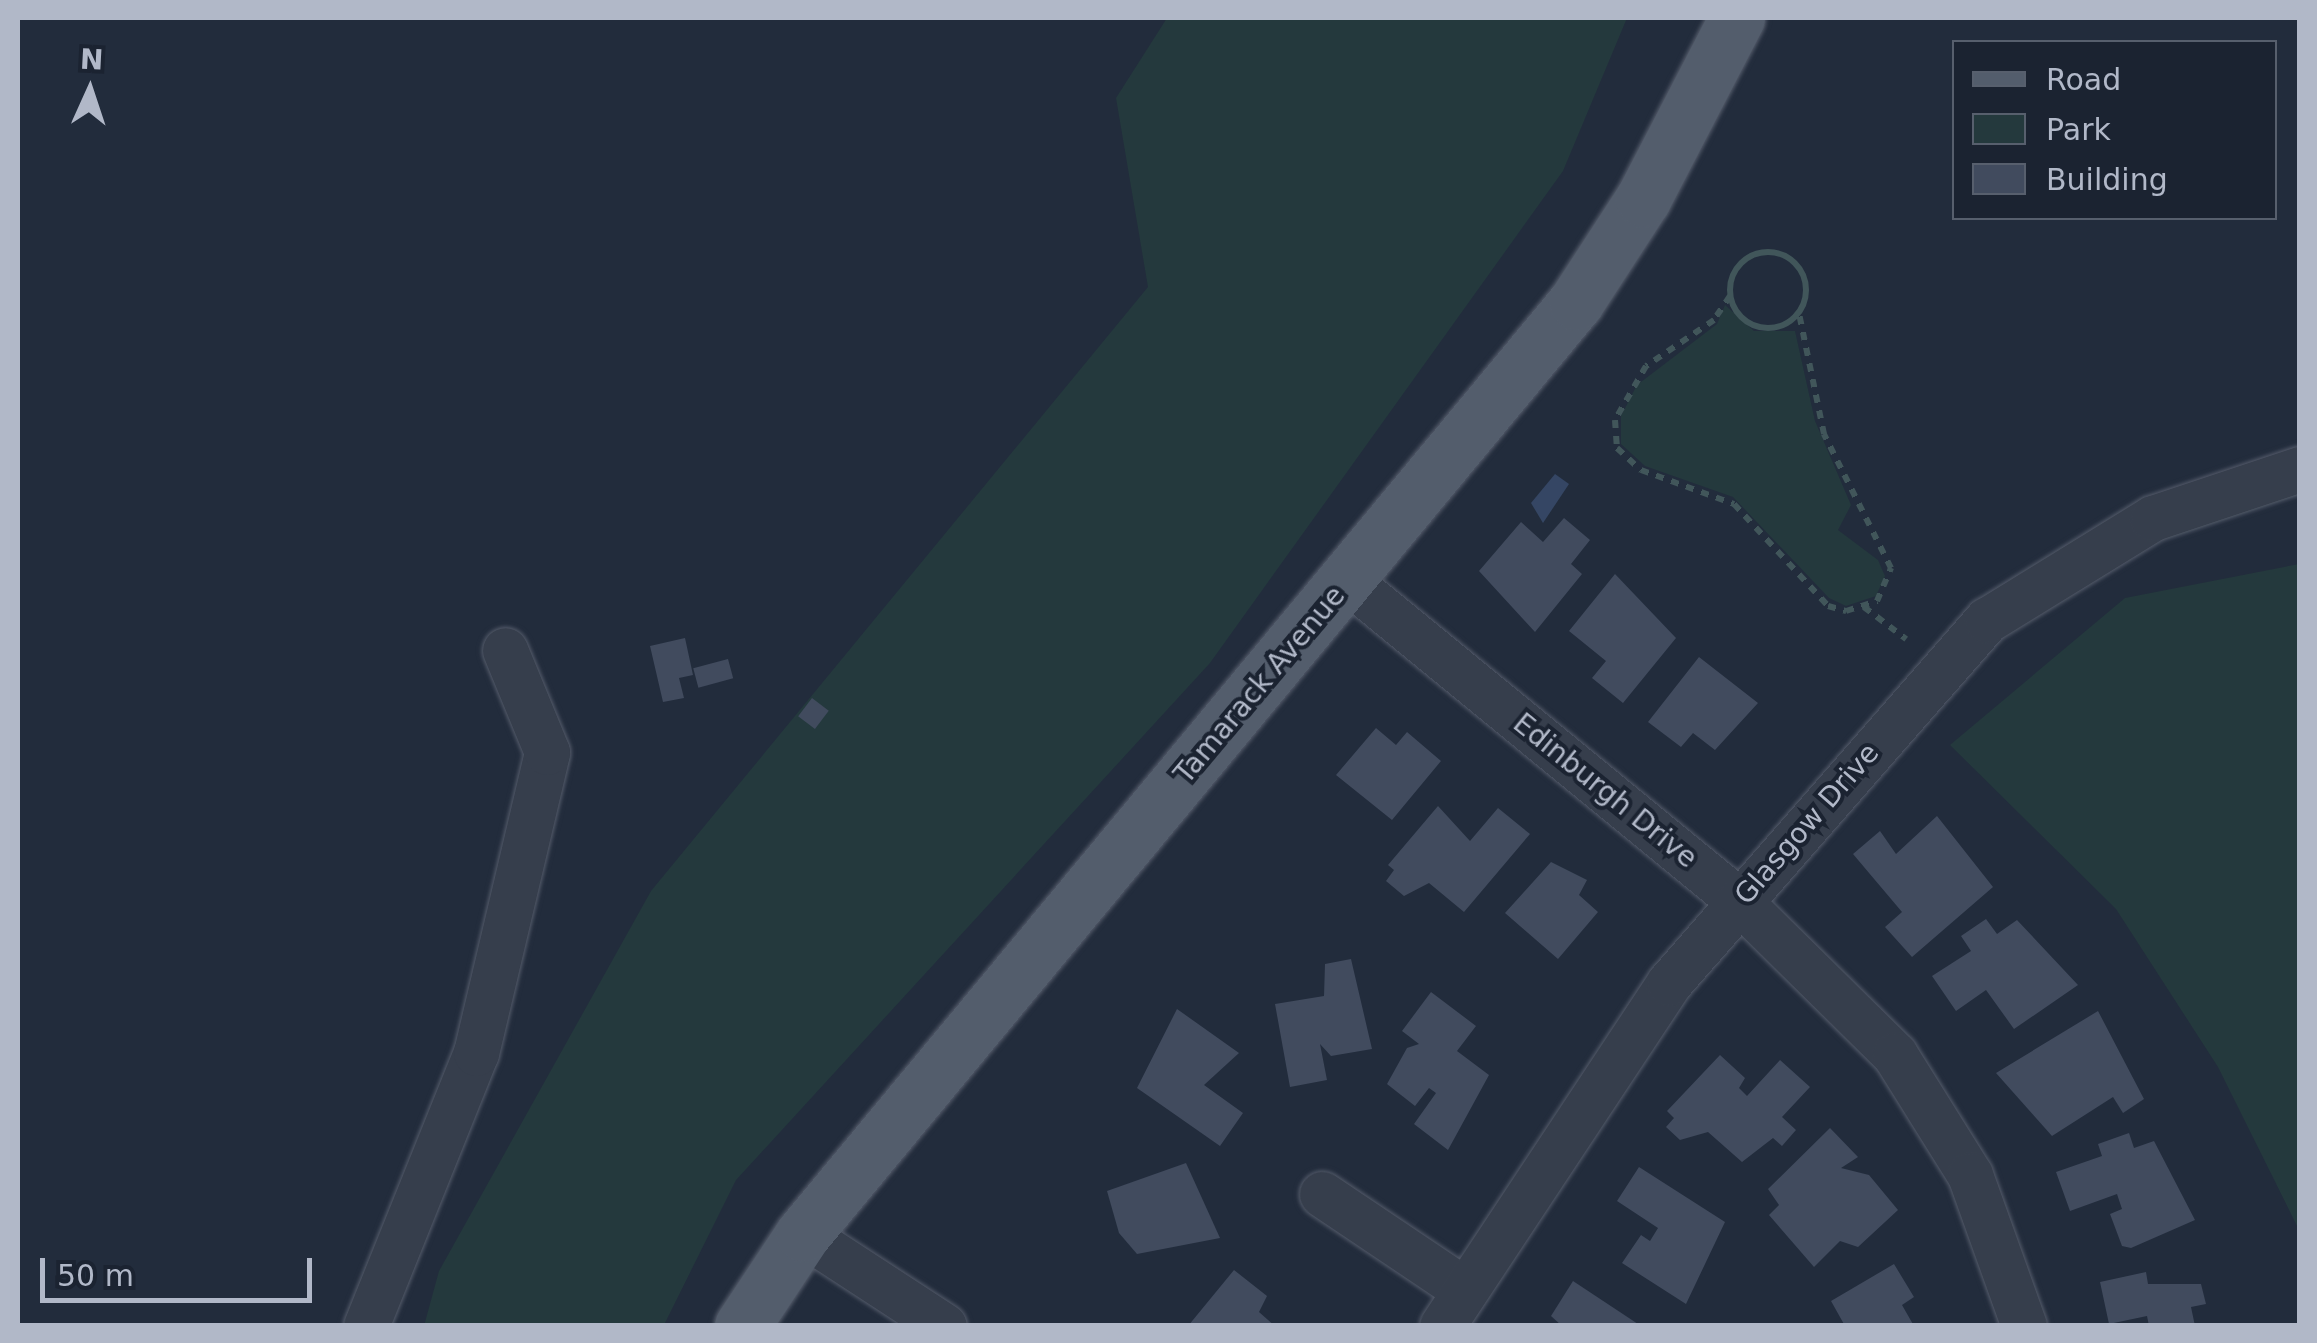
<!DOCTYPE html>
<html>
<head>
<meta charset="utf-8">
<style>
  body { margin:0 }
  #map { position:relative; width:2317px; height:1343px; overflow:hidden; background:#222c3c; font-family:"DejaVu Sans",sans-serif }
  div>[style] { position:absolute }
  .green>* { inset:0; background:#24393d }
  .water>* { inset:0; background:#354664 }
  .building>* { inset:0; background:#414b5e; transform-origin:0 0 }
  .path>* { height:6px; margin-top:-3px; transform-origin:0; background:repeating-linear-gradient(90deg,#41565a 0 8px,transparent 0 16px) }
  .path>.ring { margin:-3px; padding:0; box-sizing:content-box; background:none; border:6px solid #41565a; border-radius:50% }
  .roads { filter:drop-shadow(0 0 2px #545b6a) drop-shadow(0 0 2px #545b6a) }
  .minor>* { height:45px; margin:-22.5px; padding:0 22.5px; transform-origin:22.5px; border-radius:22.5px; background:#363e4c }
  .major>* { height:55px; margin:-27.5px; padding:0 27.5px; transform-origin:27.5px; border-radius:27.5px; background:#535d6c }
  span { translate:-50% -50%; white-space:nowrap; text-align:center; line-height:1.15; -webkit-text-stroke:8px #1b2331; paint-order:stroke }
  .street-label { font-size:28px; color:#b1b8c8 }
  .frame { position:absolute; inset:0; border:20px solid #b1b8c8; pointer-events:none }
  .legend { position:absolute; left:1952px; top:40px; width:325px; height:180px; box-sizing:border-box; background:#1b2331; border:2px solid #575f6d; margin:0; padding:12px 18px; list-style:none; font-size:30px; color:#b1b8c8 }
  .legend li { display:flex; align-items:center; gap:20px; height:50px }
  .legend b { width:50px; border:2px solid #575f6d }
  .north { position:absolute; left:40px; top:40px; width:100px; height:100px; -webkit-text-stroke:8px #1b2331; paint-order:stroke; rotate:3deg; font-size:28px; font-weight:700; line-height:40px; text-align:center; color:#b1b8c8 }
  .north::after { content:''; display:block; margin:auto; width:35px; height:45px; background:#b1b8c8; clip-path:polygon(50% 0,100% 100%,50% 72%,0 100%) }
  .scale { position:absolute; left:40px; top:1258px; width:272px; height:45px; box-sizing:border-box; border:5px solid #b1b8c8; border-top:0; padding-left:12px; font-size:30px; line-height:35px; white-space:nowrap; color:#b1b8c8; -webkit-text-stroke:8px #1b2331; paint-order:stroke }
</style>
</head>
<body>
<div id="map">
  <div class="green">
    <i style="clip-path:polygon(1167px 18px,1627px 18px,1563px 171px,1210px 663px,736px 1180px,664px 1325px,424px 1326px,439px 1271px,651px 891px,1148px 287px,1116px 98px)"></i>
    <i style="clip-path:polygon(1725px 305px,1754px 331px,1795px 331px,1815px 421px,1851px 505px,1838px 530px,1878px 560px,1885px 576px,1876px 596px,1846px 606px,1829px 598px,1733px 497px,1645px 466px,1621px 444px,1621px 416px,1637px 385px,1717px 324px)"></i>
    <i style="clip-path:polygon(2299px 564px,2300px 564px,2299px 1230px,2218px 1067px,2116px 909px,1950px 745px,2125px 598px)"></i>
  </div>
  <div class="water">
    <i style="clip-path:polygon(1555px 474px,1569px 484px,1543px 523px,1531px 503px)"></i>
  </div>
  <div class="building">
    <i style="clip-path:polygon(1564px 518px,1590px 540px,1571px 564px,1582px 574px,1535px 632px,1479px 571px,1521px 522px,1543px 542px)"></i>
    <i style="clip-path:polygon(1615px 574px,1676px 638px,1623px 703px,1592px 678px,1606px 661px,1569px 631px)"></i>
    <i style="clip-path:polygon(685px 638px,693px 675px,679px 678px,684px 698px,663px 702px,650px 646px)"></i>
    <i style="clip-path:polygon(1699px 657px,1758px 703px,1715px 750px,1693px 733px,1681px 747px,1648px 722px)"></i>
    <i style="left:728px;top:659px;width:20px;height:36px;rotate:75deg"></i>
    <i style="left:812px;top:698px;width:21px;height:23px;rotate:37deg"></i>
    <i style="clip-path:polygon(1376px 728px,1396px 745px,1407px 732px,1441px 761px,1392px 820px,1336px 775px)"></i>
    <i style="clip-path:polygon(1438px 806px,1470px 841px,1498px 808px,1530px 834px,1464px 912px,1429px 883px,1404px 896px,1386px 881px,1394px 870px,1388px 865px)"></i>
    <i style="clip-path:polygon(1937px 816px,1993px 887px,1912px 957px,1885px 927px,1902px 912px,1853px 854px,1880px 831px,1896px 854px)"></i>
    <i style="clip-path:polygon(1551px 862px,1587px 880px,1579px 895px,1598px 912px,1558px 959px,1505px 913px)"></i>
    <i style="clip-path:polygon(1986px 919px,1997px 934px,2017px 920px,2078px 985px,2014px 1029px,1986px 990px,1956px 1011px,1932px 976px,1971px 951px,1961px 936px)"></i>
    <i style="clip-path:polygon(1351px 959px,1372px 1049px,1331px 1056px,1320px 1044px,1327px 1080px,1290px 1087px,1275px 1004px,1324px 996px,1325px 964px)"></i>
    <i style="clip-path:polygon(1431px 992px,1476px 1026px,1457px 1051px,1489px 1075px,1448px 1150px,1414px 1124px,1436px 1093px,1429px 1088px,1415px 1106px,1387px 1084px,1407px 1048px,1419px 1044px,1402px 1031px)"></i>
    <i style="clip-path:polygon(1177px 1009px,1239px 1053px,1204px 1085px,1243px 1113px,1220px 1146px,1137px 1088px)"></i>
    <i style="clip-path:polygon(2098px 1011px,2144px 1099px,2123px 1113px,2113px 1097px,2052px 1136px,1996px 1073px)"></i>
    <i style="clip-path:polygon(1720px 1055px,1745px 1078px,1739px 1088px,1747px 1096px,1780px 1060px,1810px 1087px,1782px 1117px,1796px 1130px,1782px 1146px,1773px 1138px,1742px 1162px,1708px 1132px,1680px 1140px,1666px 1127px,1674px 1118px,1667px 1111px)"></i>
    <i style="clip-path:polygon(1830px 1128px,1858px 1157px,1841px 1168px,1869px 1175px,1898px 1210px,1858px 1247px,1840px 1241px,1814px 1267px,1769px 1215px,1779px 1205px,1768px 1189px)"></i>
    <i style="clip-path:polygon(2129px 1133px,2134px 1148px,2154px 1141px,2195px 1220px,2131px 1248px,2122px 1246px,2110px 1214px,2122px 1209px,2117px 1194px,2070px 1211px,2056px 1172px,2102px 1156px,2098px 1144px)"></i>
    <i style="clip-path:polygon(1186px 1163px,1220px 1238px,1137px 1254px,1119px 1233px,1107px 1191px)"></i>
    <i style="clip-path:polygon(1639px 1167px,1725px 1222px,1686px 1304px,1622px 1263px,1641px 1235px,1650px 1241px,1658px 1228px,1617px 1201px)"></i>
    <i style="clip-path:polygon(1894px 1264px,1914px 1297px,1902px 1305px,1914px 1326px,1845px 1326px,1831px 1301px)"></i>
    <i style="clip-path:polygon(1234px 1270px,1267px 1296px,1259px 1312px,1275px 1326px,1188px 1326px)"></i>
    <i style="clip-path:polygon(2146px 1272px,2148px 1284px,2201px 1284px,2206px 1304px,2191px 1307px,2195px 1326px,2149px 1326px,2147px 1316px,2109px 1324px,2100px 1282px)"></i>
    <i style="clip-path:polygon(1573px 1281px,1641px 1326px,1562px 1326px,1551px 1316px)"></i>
  </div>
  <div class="path">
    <i class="ring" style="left:1730px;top:252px;width:70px;height:70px"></i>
    <i style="left:1730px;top:296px;width:29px;rotate:124deg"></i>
    <i style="left:1714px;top:320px;width:82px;rotate:145.9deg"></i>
    <i style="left:1646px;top:366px;width:62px;rotate:119.9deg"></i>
    <i style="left:1615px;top:420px;width:28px;rotate:86deg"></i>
    <i style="left:1617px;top:448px;width:33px;rotate:43deg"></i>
    <i style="left:1641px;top:470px;width:99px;rotate:20.1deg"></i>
    <i style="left:1734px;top:504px;width:139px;rotate:47.3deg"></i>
    <i style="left:1828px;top:606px;width:19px;rotate:16deg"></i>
    <i style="left:1846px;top:611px;width:33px;rotate:-18deg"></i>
    <i style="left:1877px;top:601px;width:36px;rotate:-67deg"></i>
    <i style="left:1891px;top:568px;width:150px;rotate:-116.6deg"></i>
    <i style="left:1824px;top:434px;width:124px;rotate:-101.7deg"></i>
    <i style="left:1864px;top:607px;width:53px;rotate:37.3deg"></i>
  </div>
  <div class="roads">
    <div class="minor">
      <i style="left:1347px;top:580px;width:507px;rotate:39.31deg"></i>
      <i style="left:1739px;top:901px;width:219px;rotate:44.6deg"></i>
      <i style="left:1895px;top:1055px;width:142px;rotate:58deg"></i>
      <i style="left:1970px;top:1175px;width:160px;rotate:70.3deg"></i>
      <i style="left:1322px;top:1194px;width:172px;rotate:33.9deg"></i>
      <i style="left:803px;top:1234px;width:168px;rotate:33.1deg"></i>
      <i style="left:366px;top:1326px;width:294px;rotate:-68.1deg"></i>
      <i style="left:476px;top:1053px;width:309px;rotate:-76.7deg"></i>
      <i style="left:547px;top:752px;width:110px;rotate:-112.4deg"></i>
      <i style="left:1442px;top:1326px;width:411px;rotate:-56.5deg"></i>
      <i style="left:1669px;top:983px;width:483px;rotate:-48.8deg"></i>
      <i style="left:1987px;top:620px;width:195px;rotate:-31.6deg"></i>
      <i style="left:2153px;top:518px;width:155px;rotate:-18.4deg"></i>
    </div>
    <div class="major">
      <i style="left:742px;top:1326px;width:110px;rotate:-56.5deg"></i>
      <i style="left:803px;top:1234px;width:1211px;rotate:-50.33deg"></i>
      <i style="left:1576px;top:302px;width:123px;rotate:-57deg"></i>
      <i style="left:1643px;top:199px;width:204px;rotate:-62.6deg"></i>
    </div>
  </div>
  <div class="street-label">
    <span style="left:1260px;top:685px;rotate:-50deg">Tamarack Avenue</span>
    <span style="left:1605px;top:791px;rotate:39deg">Edinburgh Drive</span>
    <span style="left:1807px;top:824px;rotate:-49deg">Glasgow Drive</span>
  </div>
  <div class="frame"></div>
  <ul class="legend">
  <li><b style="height:12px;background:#535d6c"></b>Road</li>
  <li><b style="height:28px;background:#24393d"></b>Park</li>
  <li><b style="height:28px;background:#414b5e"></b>Building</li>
  </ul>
  <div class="north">N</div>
  <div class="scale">50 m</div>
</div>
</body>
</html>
